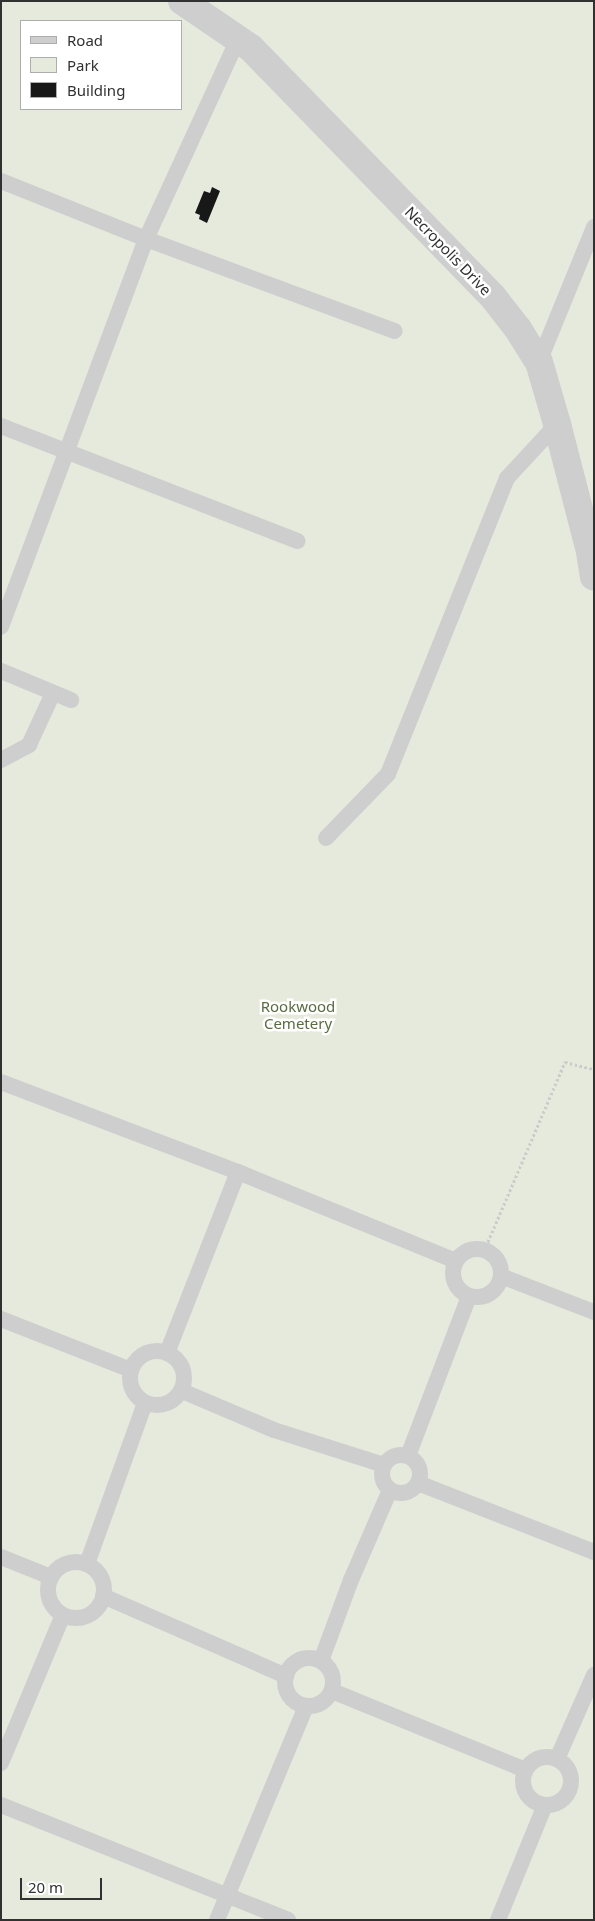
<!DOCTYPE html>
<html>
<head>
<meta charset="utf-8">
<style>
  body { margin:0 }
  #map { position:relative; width:595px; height:1921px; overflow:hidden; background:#fff; font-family:"Noto Sans",sans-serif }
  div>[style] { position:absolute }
  .green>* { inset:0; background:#e6eadd }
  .building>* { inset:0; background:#181818 }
  .path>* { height:3px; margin-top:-1.5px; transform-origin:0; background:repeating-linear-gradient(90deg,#cbcbcb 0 2.5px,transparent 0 5px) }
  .lane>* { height:16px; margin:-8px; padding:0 8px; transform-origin:8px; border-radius:8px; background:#cecece }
  .lane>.ring { margin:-8px; padding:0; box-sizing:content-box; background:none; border:16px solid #cecece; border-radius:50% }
  .street>* { height:28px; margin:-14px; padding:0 14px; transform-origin:14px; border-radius:14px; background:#cecece }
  span { translate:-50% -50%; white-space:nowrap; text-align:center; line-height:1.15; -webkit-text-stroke:5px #fff; paint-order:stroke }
  .street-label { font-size:15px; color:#313131 }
  .park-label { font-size:15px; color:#596c40 }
  .frame { position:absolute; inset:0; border:2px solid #313131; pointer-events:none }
  .legend { position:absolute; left:20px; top:20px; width:162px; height:90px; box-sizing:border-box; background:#fff; border:1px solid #adadad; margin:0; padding:6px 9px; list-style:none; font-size:15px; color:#313131 }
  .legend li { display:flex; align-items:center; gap:10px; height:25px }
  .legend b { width:25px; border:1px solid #adadad }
  .scale { position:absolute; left:20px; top:1878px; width:82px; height:22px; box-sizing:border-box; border:2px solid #313131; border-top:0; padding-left:6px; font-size:15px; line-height:18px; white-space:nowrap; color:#313131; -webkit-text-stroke:4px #fff; paint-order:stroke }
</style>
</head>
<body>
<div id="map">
  <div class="green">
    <i style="clip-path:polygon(evenodd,1px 1px,594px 1px,594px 1920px,1px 1920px,1px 1px,21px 21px,181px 21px,181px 109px,21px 109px,21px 21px)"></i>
  </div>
  <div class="building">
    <i style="clip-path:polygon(212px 187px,220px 191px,207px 223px,199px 219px,200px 215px,195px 213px,204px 191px,210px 193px)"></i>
  </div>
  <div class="path">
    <i style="left:484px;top:1251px;width:206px;rotate:-66.8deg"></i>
    <i style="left:565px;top:1062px;width:30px;rotate:14deg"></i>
  </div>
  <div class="lane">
    <i style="left:238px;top:39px;width:220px;rotate:114.7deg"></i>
    <i style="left:146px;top:239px;width:265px;rotate:20.3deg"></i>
    <i style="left:1px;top:181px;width:156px;rotate:21.8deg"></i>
    <i style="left:146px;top:239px;width:414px;rotate:110.5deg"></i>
    <i style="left:539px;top:362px;width:146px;rotate:-67.8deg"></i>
    <i style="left:1px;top:426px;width:318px;rotate:21.2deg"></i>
    <i style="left:1px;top:671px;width:76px;rotate:22.5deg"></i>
    <i style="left:1px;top:760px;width:32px;rotate:-28deg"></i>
    <i style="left:29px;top:745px;width:57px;rotate:-65.2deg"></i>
    <i style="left:326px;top:838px;width:89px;rotate:-45.9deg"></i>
    <i style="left:388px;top:774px;width:319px;rotate:-68.1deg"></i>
    <i style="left:507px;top:478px;width:74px;rotate:-47.2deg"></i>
    <i style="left:1px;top:1082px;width:254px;rotate:20.8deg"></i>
    <i class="ring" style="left:453px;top:1249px;width:32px;height:32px"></i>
    <i style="left:501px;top:1276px;width:100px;rotate:21.2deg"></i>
    <i style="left:1px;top:1319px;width:140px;rotate:21.4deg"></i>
    <i class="ring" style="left:130px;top:1351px;width:38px;height:38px"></i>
    <i style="left:167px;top:1353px;width:194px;rotate:-68.6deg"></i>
    <i style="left:238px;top:1172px;width:235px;rotate:22.2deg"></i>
    <i style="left:182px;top:1391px;width:100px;rotate:23deg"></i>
    <i style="left:274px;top:1430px;width:115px;rotate:17.7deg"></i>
    <i class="ring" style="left:382px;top:1455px;width:22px;height:22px"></i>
    <i style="left:408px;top:1456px;width:171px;rotate:-69.1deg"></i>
    <i style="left:418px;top:1483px;width:189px;rotate:21.4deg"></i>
    <i style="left:1px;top:1557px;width:54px;rotate:21.8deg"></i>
    <i class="ring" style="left:48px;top:1562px;width:40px;height:40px"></i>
    <i style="left:87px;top:1564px;width:171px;rotate:-70.2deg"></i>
    <i style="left:103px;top:1596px;width:200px;rotate:23.6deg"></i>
    <i class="ring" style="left:285px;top:1658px;width:32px;height:32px"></i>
    <i style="left:321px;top:1661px;width:86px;rotate:-69.7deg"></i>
    <i style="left:351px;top:1580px;width:98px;rotate:-66.6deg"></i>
    <i style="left:332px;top:1691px;width:209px;rotate:22.2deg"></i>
    <i class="ring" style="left:523px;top:1757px;width:32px;height:32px"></i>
    <i style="left:557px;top:1759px;width:92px;rotate:-66.2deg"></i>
    <i style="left:1px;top:1763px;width:160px;rotate:-67.3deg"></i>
    <i style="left:1px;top:1805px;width:309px;rotate:21.8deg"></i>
    <i style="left:217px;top:1920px;width:232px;rotate:-67.4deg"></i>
    <i style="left:498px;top:1920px;width:124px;rotate:-67.8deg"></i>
  </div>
  <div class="street">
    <i style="left:182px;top:1px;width:83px;rotate:34.3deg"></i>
    <i style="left:251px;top:48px;width:347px;rotate:45.8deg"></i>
    <i style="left:493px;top:297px;width:41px;rotate:52deg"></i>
    <i style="left:518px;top:329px;width:39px;rotate:58deg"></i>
    <i style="left:539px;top:362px;width:65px;rotate:73.8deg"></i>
    <i style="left:557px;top:424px;width:132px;rotate:75.5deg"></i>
    <i style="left:590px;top:552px;width:25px;rotate:81deg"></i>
  </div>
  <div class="street-label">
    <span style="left:448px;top:251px;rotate:46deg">Necropolis Drive</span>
  </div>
  <div class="park-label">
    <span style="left:298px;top:1015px">Rookwood<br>Cemetery</span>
  </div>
  <div class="frame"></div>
  <ul class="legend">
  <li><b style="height:6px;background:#cecece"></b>Road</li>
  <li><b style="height:14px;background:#e6eadd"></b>Park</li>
  <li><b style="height:14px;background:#181818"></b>Building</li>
  </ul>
  <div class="scale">20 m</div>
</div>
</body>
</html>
